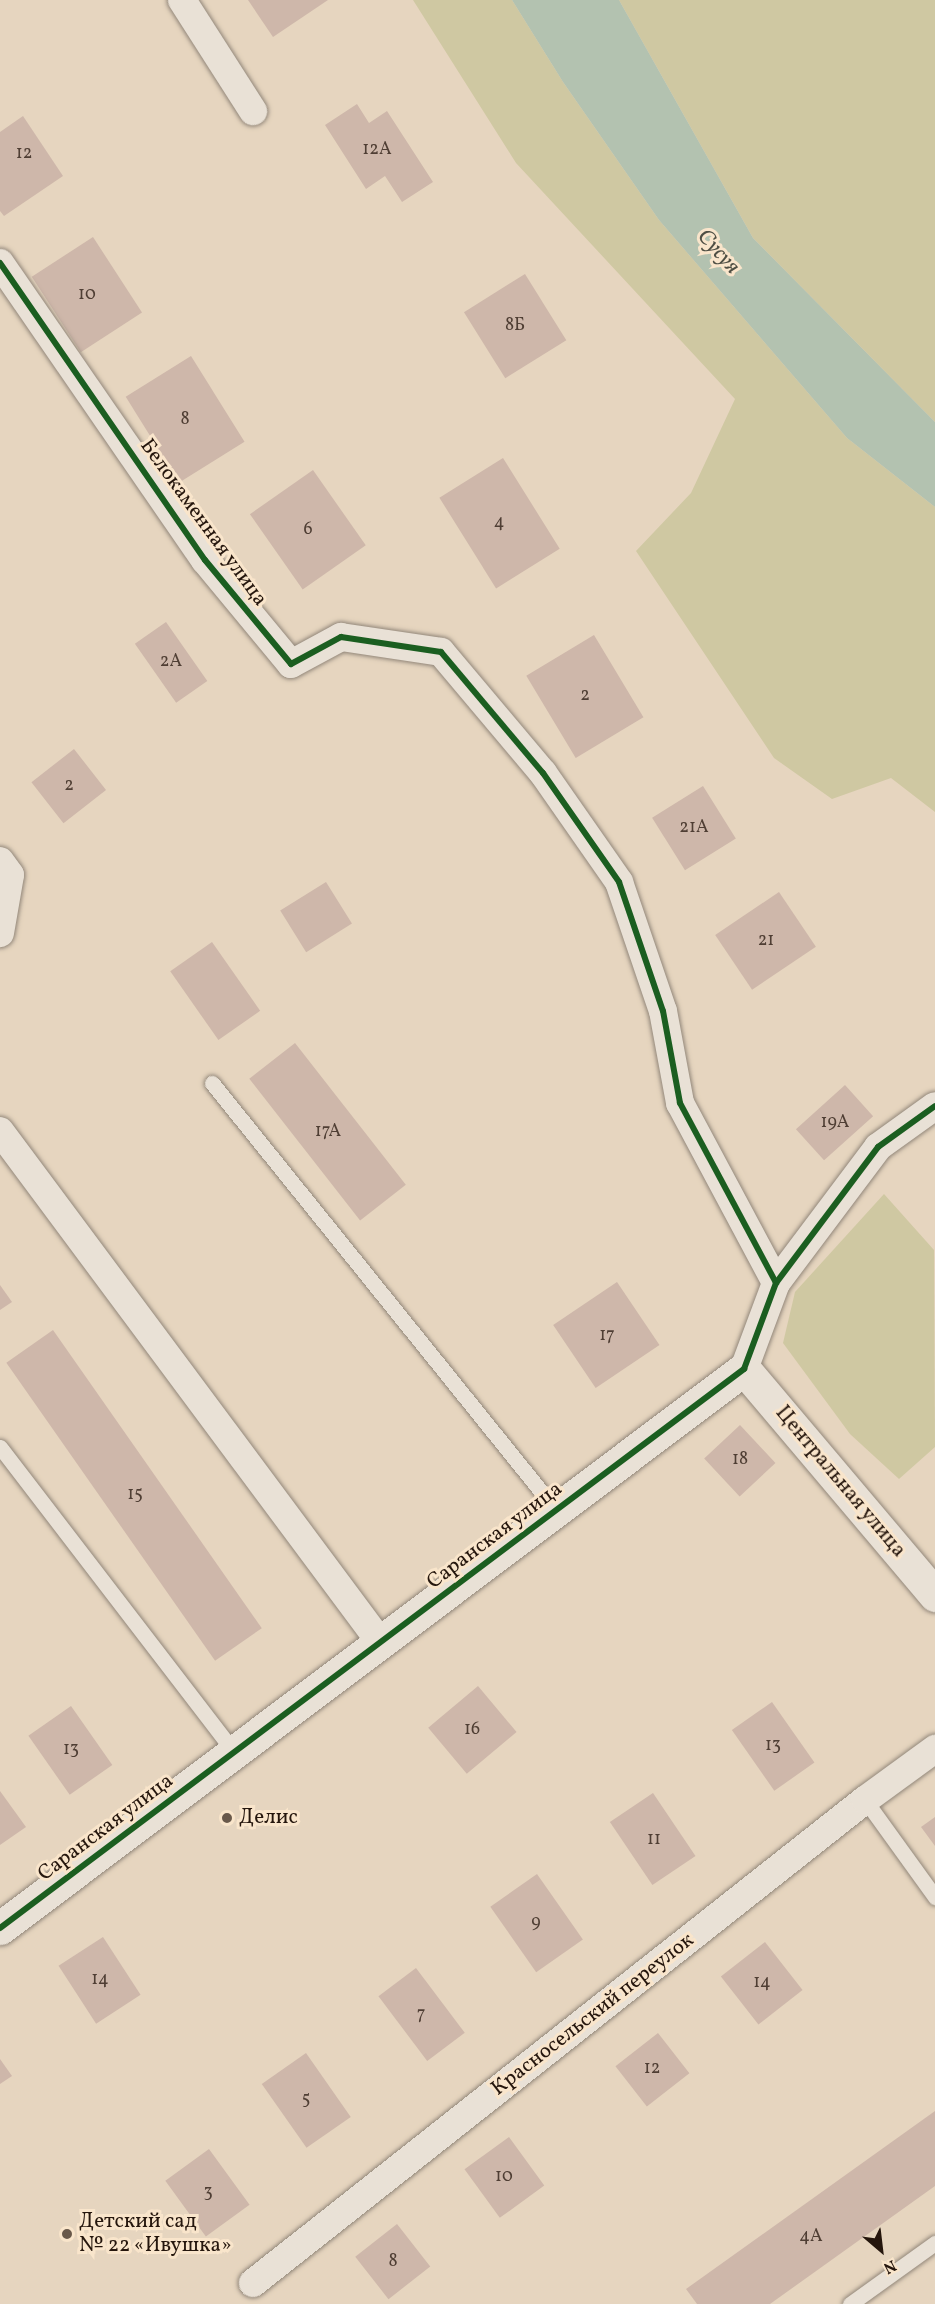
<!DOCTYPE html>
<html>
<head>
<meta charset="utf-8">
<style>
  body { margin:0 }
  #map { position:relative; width:935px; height:2304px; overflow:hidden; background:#e6d5bf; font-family:Vollkorn,serif }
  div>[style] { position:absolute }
  .green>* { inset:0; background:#cfc8a2 }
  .water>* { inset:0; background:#b3c2b0 }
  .building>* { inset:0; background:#ceb7aa; transform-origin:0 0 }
  .roads { filter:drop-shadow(0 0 2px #92877a) drop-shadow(0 0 2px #92877a) }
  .lane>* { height:15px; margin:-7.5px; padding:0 7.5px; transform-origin:7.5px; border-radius:7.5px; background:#e9e1d6 }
  .street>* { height:28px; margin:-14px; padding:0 14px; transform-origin:14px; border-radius:14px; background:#e9e1d6 }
  .secondary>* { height:33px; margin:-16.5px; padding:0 16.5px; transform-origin:16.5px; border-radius:16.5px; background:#e9e1d6 }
  .cycleway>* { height:6px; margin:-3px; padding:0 3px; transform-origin:3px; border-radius:3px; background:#1b5e20 }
  .dots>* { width:16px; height:16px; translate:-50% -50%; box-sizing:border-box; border:3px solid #f9e5cb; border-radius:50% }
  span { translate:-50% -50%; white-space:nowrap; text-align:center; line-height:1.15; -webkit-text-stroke:6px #f9e5cb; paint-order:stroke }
  .number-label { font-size:18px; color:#4f3e34 }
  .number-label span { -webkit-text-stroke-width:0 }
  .street-label { font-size:21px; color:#25160d }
  .poi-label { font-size:21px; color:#25160d }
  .left { translate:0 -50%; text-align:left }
  .water-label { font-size:22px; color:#4f4f44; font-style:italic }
  .north { position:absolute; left:851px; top:2220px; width:60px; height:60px; -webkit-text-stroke:4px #f9e5cb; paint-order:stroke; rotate:152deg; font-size:16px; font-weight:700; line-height:24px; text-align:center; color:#25160d }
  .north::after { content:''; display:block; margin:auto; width:21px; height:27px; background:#25160d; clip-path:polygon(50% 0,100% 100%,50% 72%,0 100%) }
</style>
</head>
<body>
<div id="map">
  <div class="green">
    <i style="clip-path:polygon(413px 0,512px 0,563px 82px,659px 220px,847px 438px,935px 507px,935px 812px,891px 778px,832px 799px,774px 758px,636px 551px,691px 493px,735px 399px,516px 163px)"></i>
    <i style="clip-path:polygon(619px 0,935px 0,935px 422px,753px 238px)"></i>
    <i style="clip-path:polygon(884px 1194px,934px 1250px,935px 1447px,899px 1479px,850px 1434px,783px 1343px,795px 1292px)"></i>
  </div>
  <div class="water">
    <i style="clip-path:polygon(512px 0,619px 0,753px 238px,935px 422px,935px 507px,847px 438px,659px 220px,563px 82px)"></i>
  </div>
  <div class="building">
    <i style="clip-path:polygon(248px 0,328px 0,273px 37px)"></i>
    <i style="clip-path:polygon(357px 104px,369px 123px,387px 111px,433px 182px,402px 202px,385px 176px,366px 189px,325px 125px)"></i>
    <i style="clip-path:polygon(23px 116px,63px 176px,4px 216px,0 211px,0 132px)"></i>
    <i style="left:93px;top:237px;width:90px;height:73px;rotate:57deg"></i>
    <i style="left:525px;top:274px;width:78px;height:72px;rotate:58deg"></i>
    <i style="left:191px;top:356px;width:101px;height:77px;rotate:58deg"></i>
    <i style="left:503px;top:458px;width:107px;height:75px;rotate:58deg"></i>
    <i style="left:313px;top:470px;width:92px;height:77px;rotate:55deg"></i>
    <i style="left:166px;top:622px;width:72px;height:38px;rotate:55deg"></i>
    <i style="left:594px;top:635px;width:96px;height:79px;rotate:59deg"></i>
    <i style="left:74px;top:749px;width:52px;height:54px;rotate:52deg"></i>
    <i style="left:703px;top:786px;width:62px;height:60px;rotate:58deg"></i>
    <i style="left:326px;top:882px;width:49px;height:54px;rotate:58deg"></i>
    <i style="left:779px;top:892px;width:66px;height:77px;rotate:56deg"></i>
    <i style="left:212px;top:942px;width:84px;height:51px;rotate:55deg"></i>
    <i style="left:295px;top:1043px;width:180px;height:58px;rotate:52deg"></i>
    <i style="left:845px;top:1085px;width:42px;height:66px;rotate:48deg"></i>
    <i style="left:617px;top:1282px;width:76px;height:77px;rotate:56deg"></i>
    <i style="clip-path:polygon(0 1285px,12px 1302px,0 1310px)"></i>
    <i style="left:53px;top:1330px;width:364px;height:57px;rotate:55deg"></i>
    <i style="left:740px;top:1425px;width:52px;height:49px;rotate:47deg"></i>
    <i style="left:478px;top:1686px;width:60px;height:65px;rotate:50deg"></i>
    <i style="left:772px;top:1702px;width:74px;height:49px;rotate:55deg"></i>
    <i style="left:71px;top:1706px;width:72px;height:52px;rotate:55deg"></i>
    <i style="clip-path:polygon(0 1791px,26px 1827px,0 1845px)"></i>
    <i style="left:653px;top:1793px;width:76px;height:52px;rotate:56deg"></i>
    <i style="clip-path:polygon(935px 1817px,935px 1846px,921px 1827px)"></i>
    <i style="left:537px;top:1874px;width:80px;height:57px;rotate:55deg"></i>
    <i style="left:103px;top:1937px;width:69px;height:53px;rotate:57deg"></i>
    <i style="left:765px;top:1942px;width:61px;height:56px;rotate:52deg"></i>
    <i style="left:416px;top:1968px;width:81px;height:47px;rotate:53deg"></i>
    <i style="left:658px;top:2033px;width:51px;height:54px;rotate:52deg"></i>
    <i style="left:306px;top:2053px;width:78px;height:54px;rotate:55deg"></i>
    <i style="clip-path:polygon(0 2059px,12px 2076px,0 2084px)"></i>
    <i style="clip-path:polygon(935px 2111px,935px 2186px,770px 2304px,697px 2304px,686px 2289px)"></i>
    <i style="left:509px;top:2137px;width:60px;height:55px;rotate:54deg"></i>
    <i style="left:209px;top:2149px;width:69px;height:54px;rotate:54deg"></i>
    <i style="left:397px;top:2224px;width:54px;height:53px;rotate:52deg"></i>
  </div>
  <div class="roads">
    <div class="lane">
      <i style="left:212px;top:1083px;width:548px;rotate:51.14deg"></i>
      <i style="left:0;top:1447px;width:386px;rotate:52.5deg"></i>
      <i style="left:865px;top:1800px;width:120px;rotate:54.2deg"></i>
      <i style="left:850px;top:2304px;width:105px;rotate:-35.7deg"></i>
    </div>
    <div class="street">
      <i style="left:182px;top:0;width:132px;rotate:57.4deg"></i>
      <i style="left:0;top:263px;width:361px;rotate:55.4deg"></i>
      <i style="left:205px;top:560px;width:135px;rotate:50.4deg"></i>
      <i style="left:291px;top:664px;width:57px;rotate:-28.4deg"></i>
      <i style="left:341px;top:637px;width:101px;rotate:8.5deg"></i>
      <i style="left:441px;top:652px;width:158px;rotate:49.9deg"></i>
      <i style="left:543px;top:773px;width:133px;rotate:55.1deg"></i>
      <i style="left:619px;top:882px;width:136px;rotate:71.2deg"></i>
      <i style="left:663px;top:1011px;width:94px;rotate:79.5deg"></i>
      <i style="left:680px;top:1103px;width:204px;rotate:61.9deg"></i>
      <i style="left:0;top:861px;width:17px;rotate:54deg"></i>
      <i style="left:10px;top:875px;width:59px;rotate:99.8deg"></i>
      <i style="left:0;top:1131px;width:638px;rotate:53.35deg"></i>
      <i style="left:744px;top:1369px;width:92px;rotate:-69.6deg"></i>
      <i style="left:776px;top:1283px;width:170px;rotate:-53.1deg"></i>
      <i style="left:878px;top:1147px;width:70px;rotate:-35.7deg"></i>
      <i style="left:253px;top:2283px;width:780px;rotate:-38.28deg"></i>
      <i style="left:865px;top:1800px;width:87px;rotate:-36.1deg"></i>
    </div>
    <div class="secondary">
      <i style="left:0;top:1928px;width:931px;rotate:-36.92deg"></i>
      <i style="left:744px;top:1369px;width:296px;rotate:49.8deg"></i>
    </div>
  </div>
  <div class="cycleway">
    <i style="left:0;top:263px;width:361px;rotate:55.4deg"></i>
    <i style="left:205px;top:560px;width:135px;rotate:50.4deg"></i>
    <i style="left:291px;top:664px;width:57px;rotate:-28.4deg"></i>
    <i style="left:341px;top:637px;width:101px;rotate:8.5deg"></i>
    <i style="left:441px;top:652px;width:158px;rotate:49.9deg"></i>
    <i style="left:543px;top:773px;width:133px;rotate:55.1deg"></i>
    <i style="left:619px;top:882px;width:136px;rotate:71.2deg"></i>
    <i style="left:663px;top:1011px;width:94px;rotate:79.5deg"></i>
    <i style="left:680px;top:1103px;width:204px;rotate:61.9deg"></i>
    <i style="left:0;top:1928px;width:931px;rotate:-36.92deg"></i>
    <i style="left:744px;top:1369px;width:92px;rotate:-69.6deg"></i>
    <i style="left:776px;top:1283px;width:170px;rotate:-53.1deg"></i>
    <i style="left:878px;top:1147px;width:70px;rotate:-35.7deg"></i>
  </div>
  <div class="dots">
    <i style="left:227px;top:1818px;background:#69594b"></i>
    <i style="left:67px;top:2234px;background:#69594b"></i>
  </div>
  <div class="number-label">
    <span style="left:377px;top:150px">12А</span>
    <span style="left:24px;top:154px">12</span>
    <span style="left:87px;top:295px">10</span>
    <span style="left:515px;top:326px">8Б</span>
    <span style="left:185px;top:420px">8</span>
    <span style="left:499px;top:523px">4</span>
    <span style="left:308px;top:530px">6</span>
    <span style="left:171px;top:662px">2А</span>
    <span style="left:585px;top:696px">2</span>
    <span style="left:69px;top:786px">2</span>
    <span style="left:694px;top:828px">21А</span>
    <span style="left:766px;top:941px">21</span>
    <span style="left:835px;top:1123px">19А</span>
    <span style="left:328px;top:1132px">17А</span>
    <span style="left:607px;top:1336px">17</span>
    <span style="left:740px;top:1460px">18</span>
    <span style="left:135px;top:1495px">15</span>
    <span style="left:472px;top:1730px">16</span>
    <span style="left:773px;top:1746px">13</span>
    <span style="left:71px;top:1750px">13</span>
    <span style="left:654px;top:1840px">11</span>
    <span style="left:536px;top:1923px">9</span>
    <span style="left:100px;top:1980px">14</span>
    <span style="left:762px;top:1983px">14</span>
    <span style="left:421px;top:2015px">7</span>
    <span style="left:652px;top:2069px">12</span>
    <span style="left:306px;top:2100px">5</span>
    <span style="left:504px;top:2177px">10</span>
    <span style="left:208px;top:2193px">3</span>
    <span style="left:811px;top:2237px">4А</span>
    <span style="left:393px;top:2262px">8</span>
  </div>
  <div class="street-label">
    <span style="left:203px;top:523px;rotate:54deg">Белокаменная улица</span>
    <span style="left:840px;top:1482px;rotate:50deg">Центральная улица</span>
    <span style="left:495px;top:1536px;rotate:-37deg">Саранская улица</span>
    <span style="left:106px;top:1828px;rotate:-37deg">Саранская улица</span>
    <span style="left:593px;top:2015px;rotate:-38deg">Красносельский переулок</span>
  </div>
  <div class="poi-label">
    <span class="left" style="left:239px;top:1818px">Делис</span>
    <span class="left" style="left:79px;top:2234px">Детский сад<br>№ 22 «Ивушка»</span>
  </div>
  <div class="water-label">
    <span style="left:718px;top:252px;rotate:48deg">Сусуя</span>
  </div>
  <div class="north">N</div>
</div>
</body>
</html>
